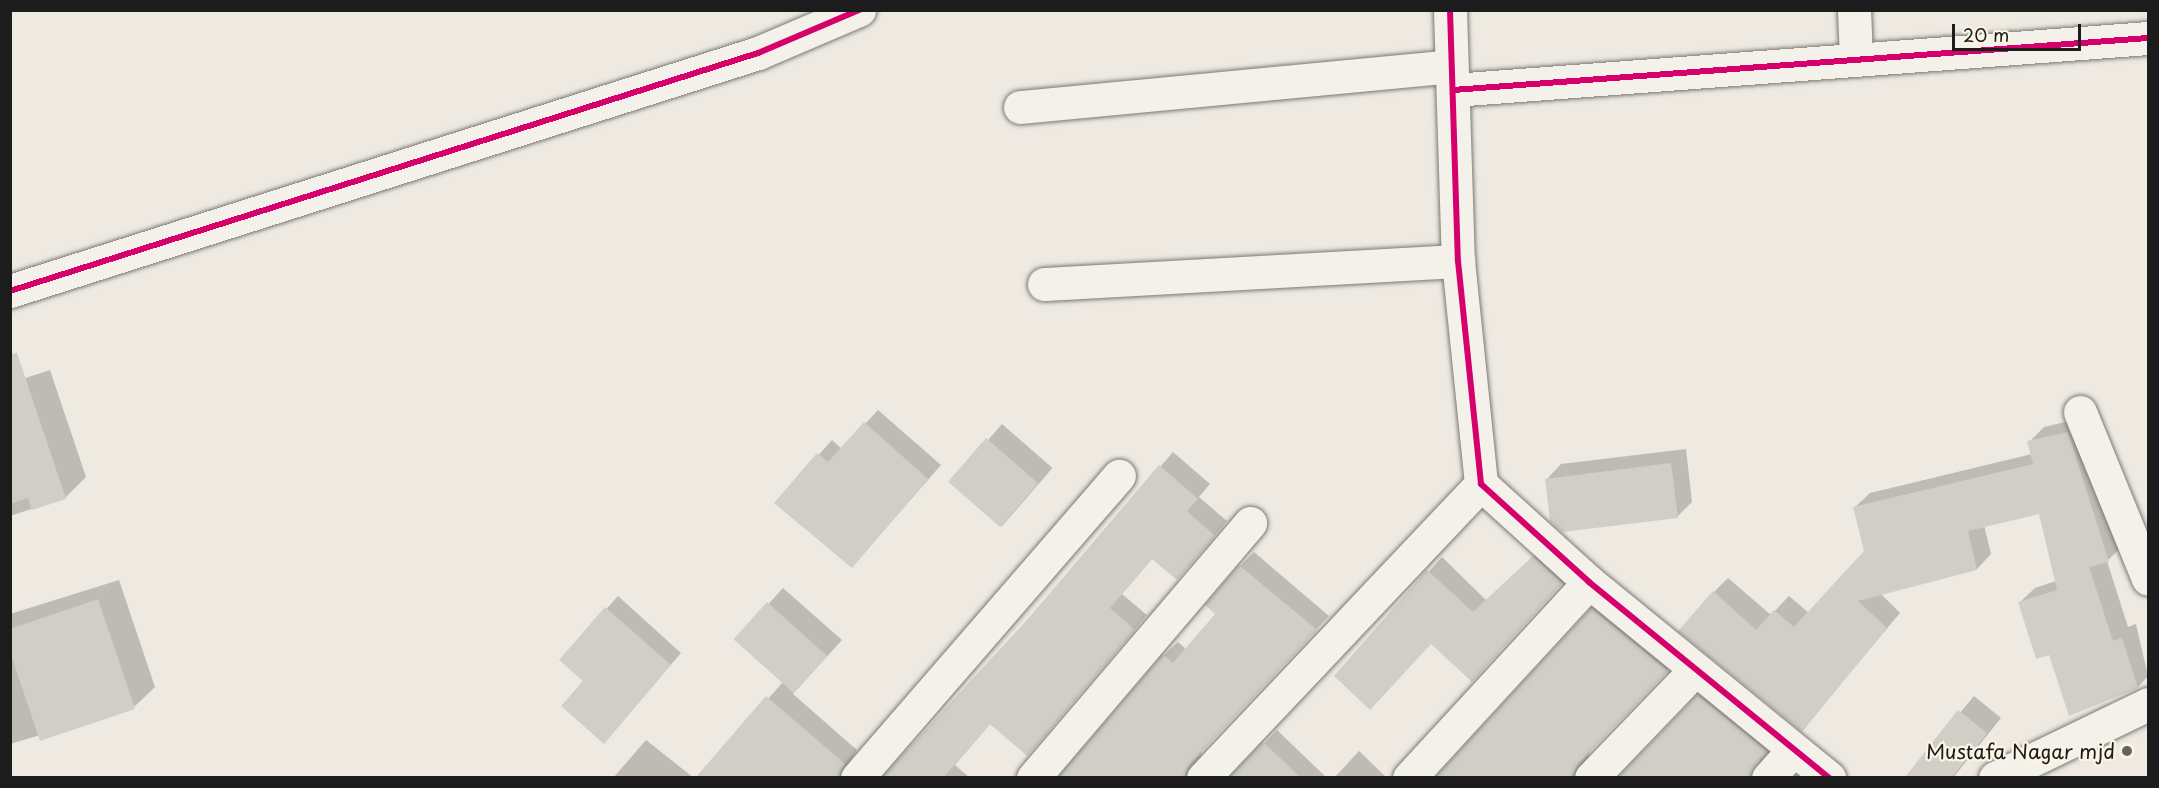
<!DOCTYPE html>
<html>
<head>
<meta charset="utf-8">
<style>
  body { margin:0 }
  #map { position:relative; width:2159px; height:788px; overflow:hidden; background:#eeeae2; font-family:"Playpen Sans",sans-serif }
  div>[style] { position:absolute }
  .shadow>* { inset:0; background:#0003; transform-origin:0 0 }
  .building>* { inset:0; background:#d1cec8; transform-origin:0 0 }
  .roads { filter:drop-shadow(0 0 2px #7a7975) drop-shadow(0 0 2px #7a7975) }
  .street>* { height:33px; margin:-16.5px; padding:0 16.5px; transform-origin:16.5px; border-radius:16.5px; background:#f4f1ea }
  .cycleway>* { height:6px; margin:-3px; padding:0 3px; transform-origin:3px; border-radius:3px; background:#d6006c }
  .dots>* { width:16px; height:16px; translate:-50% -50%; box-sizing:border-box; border:3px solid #fcf5e5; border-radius:50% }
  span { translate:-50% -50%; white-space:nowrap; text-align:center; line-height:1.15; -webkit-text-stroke:4.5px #fcf5e5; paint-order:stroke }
  .poi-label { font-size:20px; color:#1c1c1c }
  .right { translate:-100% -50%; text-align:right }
  .frame { position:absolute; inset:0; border:12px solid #1c1c1c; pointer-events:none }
  .scale { position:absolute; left:1952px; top:24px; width:129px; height:27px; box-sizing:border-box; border:3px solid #1c1c1c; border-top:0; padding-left:8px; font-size:18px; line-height:21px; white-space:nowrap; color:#1c1c1c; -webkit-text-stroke:4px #fcf5e5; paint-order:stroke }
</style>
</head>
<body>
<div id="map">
  <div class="shadow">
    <i style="clip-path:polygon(50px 370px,86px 477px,65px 498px,10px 516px,10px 383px)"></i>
    <i style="clip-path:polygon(878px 410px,941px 465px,865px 552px,776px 503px,832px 440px,842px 449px)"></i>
    <i style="clip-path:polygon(2082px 418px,2123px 546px,2107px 561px,2128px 627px,2136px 624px,2148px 676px,2138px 687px,2070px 714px,2050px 653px,2020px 602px,2035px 588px,2056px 581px,2040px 512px,1984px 525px,1991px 554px,1977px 569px,1880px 593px,1900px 613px,1802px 730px,1714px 592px,1728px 578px,1771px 615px,1789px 596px,1809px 613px,1865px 551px,1855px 507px,1870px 493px,2032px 454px,2029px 442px,2044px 427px)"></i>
    <i style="left:1002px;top:424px;width:67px;height:78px;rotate:41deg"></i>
    <i style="clip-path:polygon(1686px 449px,1692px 502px,1677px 517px,1546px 480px,1561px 464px)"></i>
    <i style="clip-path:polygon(1173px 452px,1210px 484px,1199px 497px,1227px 521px,1190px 565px,1153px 558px,1122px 594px,1147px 615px,1040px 741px,1027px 754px,991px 723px,955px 765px,970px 778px,882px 778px,1028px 621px)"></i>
    <i style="clip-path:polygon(1547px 544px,1575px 569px,1485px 667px,1432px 643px,1336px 676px,1442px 557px,1486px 600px)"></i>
    <i style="clip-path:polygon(1254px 552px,1329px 616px,1202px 750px,1198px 770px,1206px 778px,1060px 778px,1164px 655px,1178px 642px,1187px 650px,1218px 614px,1240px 566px)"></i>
    <i style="clip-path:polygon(119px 580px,155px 687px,134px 707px,10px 744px,10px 614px)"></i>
    <i style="clip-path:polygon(783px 588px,842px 640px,793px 694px,857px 750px,851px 760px,857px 778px,698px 778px,783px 682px,736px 640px)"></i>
    <i style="clip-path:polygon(1605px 595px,1680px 656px,1590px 750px,1586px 768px,1591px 778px,1437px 778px)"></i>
    <i style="clip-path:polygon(618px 596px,681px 653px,604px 742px,585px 681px,561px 660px)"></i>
    <i style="clip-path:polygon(1712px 682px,1779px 737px,1763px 759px,1769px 778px,1620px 778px)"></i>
    <i style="clip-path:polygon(1974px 696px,2001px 718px,1953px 778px,1931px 778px,1916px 766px)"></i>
    <i style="clip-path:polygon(1277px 730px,1327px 778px,1231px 778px)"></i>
    <i style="clip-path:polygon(646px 740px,694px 778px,613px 778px)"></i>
    <i style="clip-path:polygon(1359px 751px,1387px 778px,1334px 778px)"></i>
  </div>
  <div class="building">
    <i style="clip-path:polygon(17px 353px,66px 499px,32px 510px,28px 498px,10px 504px,10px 354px)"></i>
    <i style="clip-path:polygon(864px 422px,928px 479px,852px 568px,774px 503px,817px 453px,828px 462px)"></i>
    <i style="clip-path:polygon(2068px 432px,2109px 562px,2089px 567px,2113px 641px,2122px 638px,2138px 688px,2069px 716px,2049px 655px,2036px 659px,2018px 602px,2057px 590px,2039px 514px,1968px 531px,1977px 570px,1858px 601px,1887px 628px,1802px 732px,1678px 631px,1713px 591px,1756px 630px,1774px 610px,1794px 627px,1864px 551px,1853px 507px,2033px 464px,2027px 441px)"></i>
    <i style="left:986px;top:438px;width:69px;height:58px;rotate:41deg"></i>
    <i style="clip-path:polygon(1671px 463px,1678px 518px,1562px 532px,1550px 521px,1545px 479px)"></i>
    <i style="clip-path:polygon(1159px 465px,1198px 499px,1187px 511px,1215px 536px,1177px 580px,1152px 559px,1110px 608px,1135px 630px,1027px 756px,990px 724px,944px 777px,882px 777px,1027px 620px)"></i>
    <i style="clip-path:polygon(1533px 556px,1562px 583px,1472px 682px,1431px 644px,1370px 710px,1334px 676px,1427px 570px,1473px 612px)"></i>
    <i style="clip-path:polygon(1239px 565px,1317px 630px,1189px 765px,1185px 777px,1058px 777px,1163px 654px,1173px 663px,1215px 614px,1205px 605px)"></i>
    <i style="clip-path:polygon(98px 599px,135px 709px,40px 741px,10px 652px,10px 629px)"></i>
    <i style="left:767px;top:602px;width:81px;height:50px;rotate:42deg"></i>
    <i style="clip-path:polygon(605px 607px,671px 665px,604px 744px,561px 706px,583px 681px,559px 660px)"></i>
    <i style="clip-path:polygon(1591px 608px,1668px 671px,1577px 765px,1573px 777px,1435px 777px)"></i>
    <i style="clip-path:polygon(1697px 695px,1767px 751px,1750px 777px,1618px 777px)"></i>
    <i style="clip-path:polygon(766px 696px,845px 764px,839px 777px,696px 777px)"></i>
    <i style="clip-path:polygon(1958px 710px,1987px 733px,1952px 777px,1905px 777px)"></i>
    <i style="clip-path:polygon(1263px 742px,1300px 777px,1229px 777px)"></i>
  </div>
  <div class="roads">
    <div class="street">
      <i style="left:1450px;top:10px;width:251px;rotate:88.2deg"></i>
      <i style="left:1458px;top:261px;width:224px;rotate:84.1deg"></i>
      <i style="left:1481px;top:484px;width:146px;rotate:42.2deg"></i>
      <i style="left:1589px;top:582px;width:310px;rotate:39.2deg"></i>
      <i style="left:1854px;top:10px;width:48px;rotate:87.6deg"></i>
      <i style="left:1453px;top:90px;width:697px;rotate:-4.28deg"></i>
      <i style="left:1020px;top:107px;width:432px;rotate:-5.4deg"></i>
      <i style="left:1044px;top:284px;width:415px;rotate:-3.2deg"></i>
      <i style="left:10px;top:291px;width:785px;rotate:-17.65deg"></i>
      <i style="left:758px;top:53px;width:110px;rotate:-23.1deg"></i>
      <i style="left:2080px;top:412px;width:180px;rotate:67.8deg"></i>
      <i style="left:857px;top:778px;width:400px;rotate:-49.1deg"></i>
      <i style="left:1033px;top:778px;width:335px;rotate:-49.6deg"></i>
      <i style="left:1203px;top:778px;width:405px;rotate:-46.6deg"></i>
      <i style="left:1409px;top:778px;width:266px;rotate:-47.4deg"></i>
      <i style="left:1591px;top:778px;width:150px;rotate:-46.1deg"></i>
      <i style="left:1768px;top:778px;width:38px;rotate:-48deg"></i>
      <i style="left:1995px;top:778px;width:170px;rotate:-25.8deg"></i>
    </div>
  </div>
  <div class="cycleway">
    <i style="left:1450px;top:10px;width:251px;rotate:88.2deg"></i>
    <i style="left:1458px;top:261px;width:224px;rotate:84.1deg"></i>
    <i style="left:1481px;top:484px;width:146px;rotate:42.2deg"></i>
    <i style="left:1589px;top:582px;width:310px;rotate:39.2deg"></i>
    <i style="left:1453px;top:90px;width:697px;rotate:-4.28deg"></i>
    <i style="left:10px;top:291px;width:785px;rotate:-17.65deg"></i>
    <i style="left:758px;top:53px;width:110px;rotate:-23.1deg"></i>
  </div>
  <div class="dots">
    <i style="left:2127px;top:751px;background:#666461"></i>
  </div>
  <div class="poi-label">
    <span class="right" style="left:2115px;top:751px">Mustafa Nagar mjd</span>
  </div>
  <div class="frame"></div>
  <div class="scale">20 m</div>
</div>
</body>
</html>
